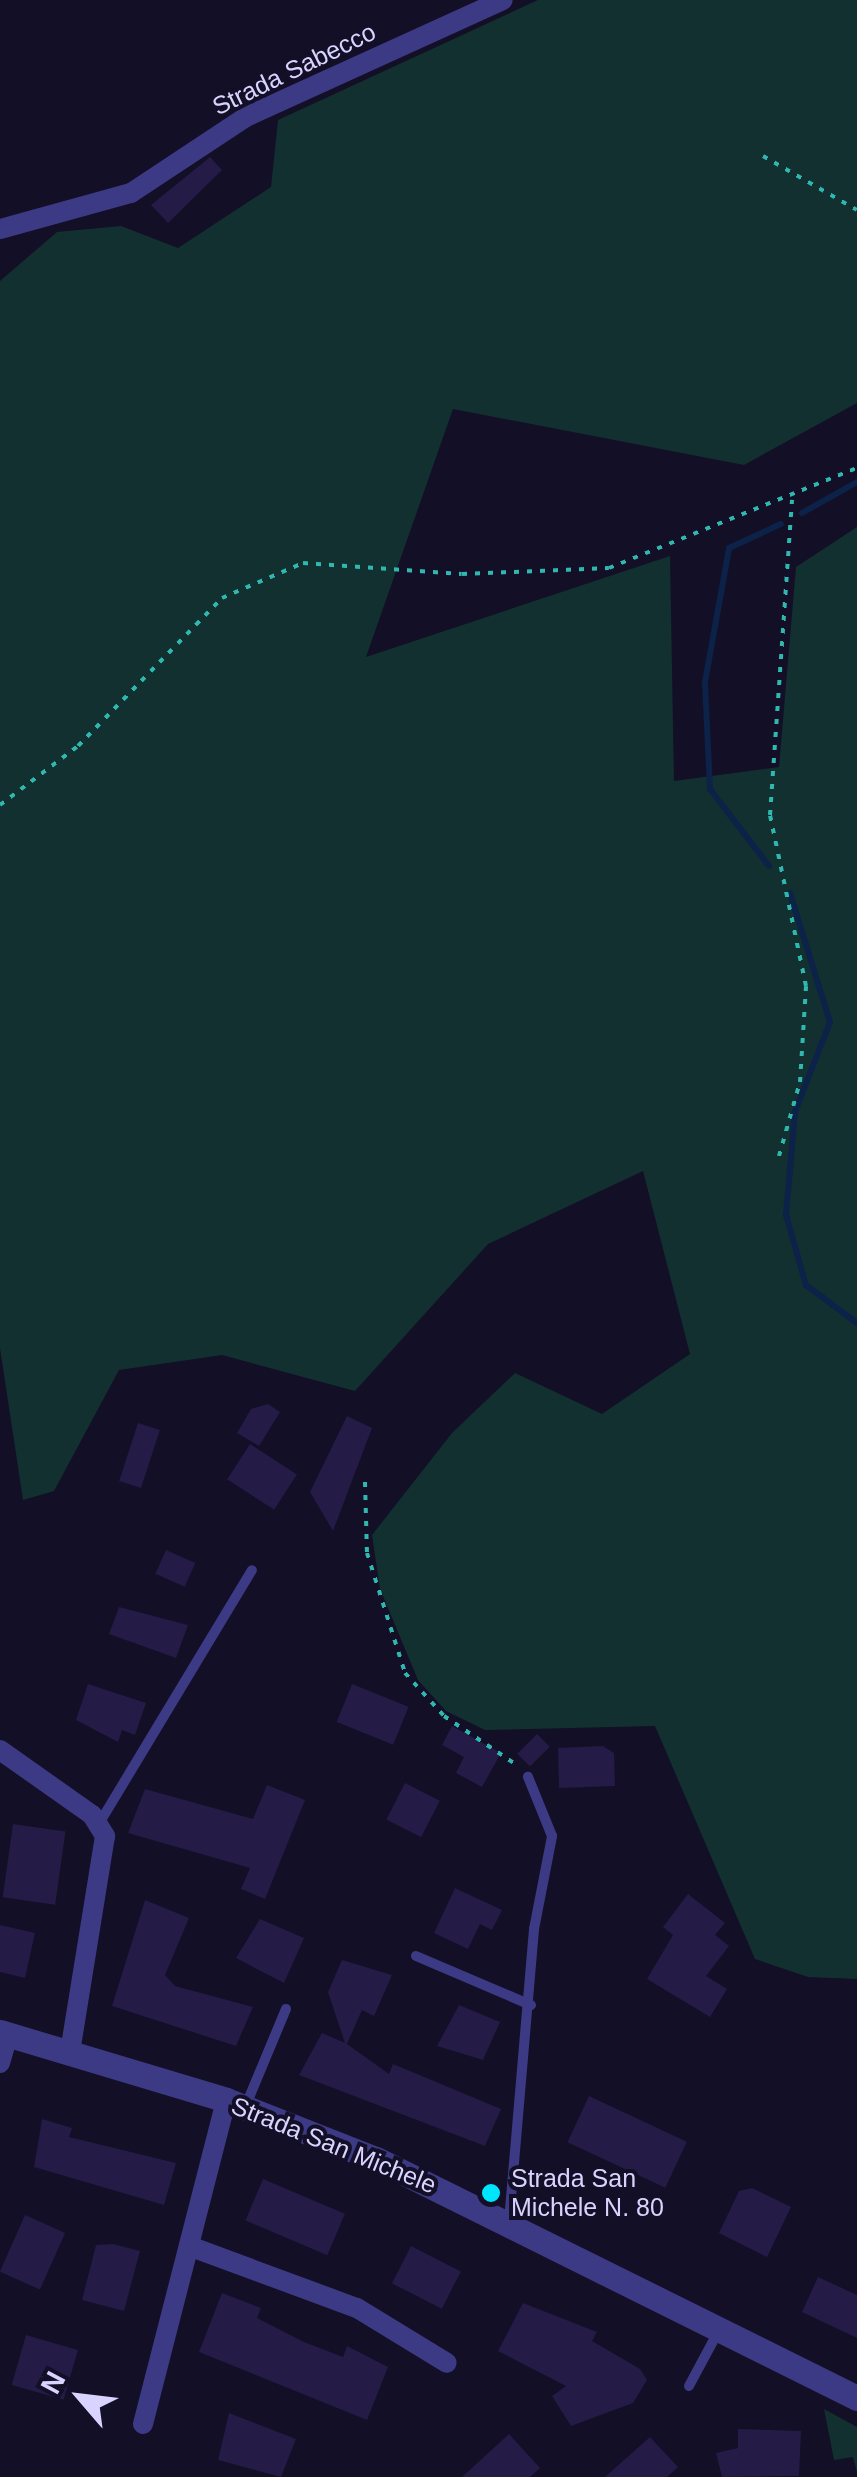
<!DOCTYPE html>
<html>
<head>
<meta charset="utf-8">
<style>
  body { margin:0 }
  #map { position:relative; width:857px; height:2477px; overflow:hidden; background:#130f26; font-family:Arial,sans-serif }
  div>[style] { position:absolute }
  .green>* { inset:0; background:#12302f }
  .stream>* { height:6px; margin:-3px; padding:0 3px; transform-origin:3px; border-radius:3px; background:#0c2248 }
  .building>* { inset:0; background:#241b47; transform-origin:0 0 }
  .path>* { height:4px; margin-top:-2px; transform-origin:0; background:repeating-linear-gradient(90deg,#2fb8b0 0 5px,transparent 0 13px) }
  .service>* { height:10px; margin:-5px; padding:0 5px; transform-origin:5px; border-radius:5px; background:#3d3a85 }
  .minor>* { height:20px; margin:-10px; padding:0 10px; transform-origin:10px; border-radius:10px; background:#3d3a85 }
  .tertiary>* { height:25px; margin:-12.5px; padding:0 12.5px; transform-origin:12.5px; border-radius:12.5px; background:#3d3a85 }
  .dots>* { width:28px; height:28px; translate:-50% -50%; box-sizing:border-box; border:5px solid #130f26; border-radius:50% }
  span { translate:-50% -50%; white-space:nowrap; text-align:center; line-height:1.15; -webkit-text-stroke:8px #130f26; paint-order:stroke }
  .street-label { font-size:25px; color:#d9d4ff }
  .poi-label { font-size:25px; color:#d9d4ff }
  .left { translate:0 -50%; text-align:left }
  .north { position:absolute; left:30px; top:2347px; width:100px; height:100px; -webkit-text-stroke:8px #130f26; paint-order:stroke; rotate:298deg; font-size:28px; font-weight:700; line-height:40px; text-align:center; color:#d9d4ff }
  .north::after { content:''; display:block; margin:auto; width:35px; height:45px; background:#d9d4ff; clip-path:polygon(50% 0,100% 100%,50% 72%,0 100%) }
</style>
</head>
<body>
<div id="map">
  <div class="green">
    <i style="clip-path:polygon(538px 0,857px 0,857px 403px,744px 465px,453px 409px,366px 657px,670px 556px,674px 781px,779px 767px,796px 567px,857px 527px,857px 1979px,808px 1977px,755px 1959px,655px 1726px,485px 1730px,446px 1711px,418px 1680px,380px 1589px,372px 1535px,452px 1433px,515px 1373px,602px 1414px,690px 1354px,643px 1171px,488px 1244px,355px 1391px,222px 1355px,119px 1370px,54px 1491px,23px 1500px,0 1348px,0 281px,57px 232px,121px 226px,178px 248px,271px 187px,278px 120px)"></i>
    <i style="clip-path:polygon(824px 2409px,857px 2427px,857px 2472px,853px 2457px,834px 2460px)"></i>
  </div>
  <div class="stream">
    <i style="left:802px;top:513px;width:63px;rotate:-29.4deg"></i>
    <i style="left:769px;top:866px;width:97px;rotate:-127.5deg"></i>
    <i style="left:710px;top:789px;width:107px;rotate:-92.7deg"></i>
    <i style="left:705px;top:682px;width:136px;rotate:-79.8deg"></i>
    <i style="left:729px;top:548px;width:57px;rotate:-24.8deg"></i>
    <i style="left:790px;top:893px;width:135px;rotate:72.8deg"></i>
    <i style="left:830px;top:1022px;width:97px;rotate:111.3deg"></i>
    <i style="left:795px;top:1112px;width:103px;rotate:95deg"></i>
    <i style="left:786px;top:1215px;width:73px;rotate:74.1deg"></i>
    <i style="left:806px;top:1285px;width:64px;rotate:36.7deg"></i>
  </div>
  <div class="building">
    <i style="clip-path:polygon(210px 157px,222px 170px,168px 223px,151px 205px)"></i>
    <i style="clip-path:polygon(268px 1404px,280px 1412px,259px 1446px,237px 1433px,251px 1409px)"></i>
    <i style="clip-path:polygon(347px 1416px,372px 1428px,333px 1531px,310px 1492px)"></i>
    <i style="left:138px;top:1423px;width:23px;height:61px;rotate:18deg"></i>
    <i style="left:250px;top:1444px;width:56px;height:42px;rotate:33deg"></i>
    <i style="left:166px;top:1550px;width:32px;height:26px;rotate:24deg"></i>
    <i style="clip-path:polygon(119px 1607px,188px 1625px,176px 1658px,109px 1634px)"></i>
    <i style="clip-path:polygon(88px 1684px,146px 1703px,135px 1735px,122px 1730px,118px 1742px,76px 1720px)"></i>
    <i style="left:352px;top:1684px;width:61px;height:41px;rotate:22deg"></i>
    <i style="clip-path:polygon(452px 1726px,501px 1753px,482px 1787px,456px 1773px,464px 1757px,442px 1745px)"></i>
    <i style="left:537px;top:1734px;width:18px;height:28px;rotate:45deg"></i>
    <i style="clip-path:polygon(603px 1746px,614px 1753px,615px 1786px,559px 1788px,558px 1748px)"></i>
    <i style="left:405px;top:1783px;width:39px;height:41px;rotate:27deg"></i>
    <i style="clip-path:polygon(267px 1785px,305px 1800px,265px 1899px,241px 1889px,250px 1868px,128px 1833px,145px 1789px,253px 1819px)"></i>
    <i style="left:13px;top:1824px;width:53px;height:74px;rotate:8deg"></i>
    <i style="clip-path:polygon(455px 1888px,502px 1910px,492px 1930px,480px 1924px,468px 1949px,434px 1933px)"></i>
    <i style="clip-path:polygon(688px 1894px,725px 1923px,715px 1935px,729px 1946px,706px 1976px,727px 1989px,710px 2017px,647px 1979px,673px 1935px,663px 1927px)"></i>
    <i style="clip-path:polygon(145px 1900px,189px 1918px,165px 1975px,175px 1986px,253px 2007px,236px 2046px,112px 2006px)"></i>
    <i style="clip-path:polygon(260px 1919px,304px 1938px,284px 1983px,236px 1958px)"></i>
    <i style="clip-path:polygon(0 1925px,35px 1933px,25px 1978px,0 1972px)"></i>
    <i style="clip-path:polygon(342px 1960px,392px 1975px,374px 2016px,362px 2010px,347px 2044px,389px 2074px,393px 2064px,501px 2109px,485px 2146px,299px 2075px,322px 2033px,345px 2043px,328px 1992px)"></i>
    <i style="clip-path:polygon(459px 2005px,500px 2022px,483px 2060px,437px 2046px)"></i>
    <i style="left:589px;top:2096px;width:108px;height:51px;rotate:25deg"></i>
    <i style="clip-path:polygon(42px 2119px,72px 2128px,69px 2137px,176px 2163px,164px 2205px,34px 2167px)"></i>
    <i style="left:263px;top:2179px;width:89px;height:45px;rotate:23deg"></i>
    <i style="clip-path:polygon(752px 2188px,791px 2207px,767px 2257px,719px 2233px,739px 2191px)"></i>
    <i style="left:25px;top:2215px;width:44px;height:62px;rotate:24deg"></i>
    <i style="clip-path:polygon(113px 2244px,140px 2251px,124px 2311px,82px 2300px,96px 2245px)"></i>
    <i style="left:411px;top:2246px;width:56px;height:42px;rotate:27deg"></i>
    <i style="clip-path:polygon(818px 2277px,857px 2295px,857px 2338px,802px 2312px)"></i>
    <i style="clip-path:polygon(222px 2293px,261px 2308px,257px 2318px,304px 2342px,343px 2357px,347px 2346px,388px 2367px,367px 2420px,199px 2352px)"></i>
    <i style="clip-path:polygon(523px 2303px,597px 2332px,592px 2341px,640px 2369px,647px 2380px,633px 2403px,571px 2426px,552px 2396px,566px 2386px,498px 2351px)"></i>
    <i style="left:26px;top:2335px;width:54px;height:52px;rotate:16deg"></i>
    <i style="clip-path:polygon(229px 2413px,296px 2439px,281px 2477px,218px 2460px)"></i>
    <i style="clip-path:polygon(738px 2429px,801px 2431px,799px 2476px,722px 2477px,716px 2453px,738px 2448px)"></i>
    <i style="clip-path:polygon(509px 2434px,540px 2468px,530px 2477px,462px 2477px)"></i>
    <i style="clip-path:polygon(650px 2437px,678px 2467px,667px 2477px,605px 2477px)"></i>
  </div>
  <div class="path">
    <i style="left:763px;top:156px;width:108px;rotate:29.9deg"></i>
    <i style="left:0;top:805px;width:98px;rotate:-37.1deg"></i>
    <i style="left:78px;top:746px;width:206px;rotate:-45.8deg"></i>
    <i style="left:222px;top:598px;width:88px;rotate:-23.4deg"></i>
    <i style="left:303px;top:563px;width:159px;rotate:4deg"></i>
    <i style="left:462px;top:574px;width:147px;rotate:-2.3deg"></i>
    <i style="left:609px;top:568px;width:267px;rotate:-22deg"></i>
    <i style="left:779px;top:1156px;width:77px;rotate:-74.2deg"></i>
    <i style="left:800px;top:1082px;width:96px;rotate:-86.4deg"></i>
    <i style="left:806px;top:986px;width:175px;rotate:-101.9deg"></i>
    <i style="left:770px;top:815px;width:316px;rotate:-86deg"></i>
    <i style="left:365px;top:1482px;width:71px;rotate:88.4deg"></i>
    <i style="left:367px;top:1553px;width:126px;rotate:72.4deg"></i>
    <i style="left:405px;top:1673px;width:58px;rotate:47.8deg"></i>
    <i style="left:444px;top:1716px;width:89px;rotate:34deg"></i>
  </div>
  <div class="service">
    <i style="left:100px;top:1822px;width:294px;rotate:-58.9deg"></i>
    <i style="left:416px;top:1956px;width:125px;rotate:23.1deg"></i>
    <i style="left:246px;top:2105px;width:104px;rotate:-67.4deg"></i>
    <i style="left:509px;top:2221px;width:293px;rotate:-85.1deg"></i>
    <i style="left:534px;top:1929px;width:95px;rotate:-79deg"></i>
    <i style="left:552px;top:1836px;width:64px;rotate:-112.1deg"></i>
    <i style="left:689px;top:2386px;width:64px;rotate:-61.8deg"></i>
  </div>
  <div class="minor">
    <i style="left:0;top:229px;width:136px;rotate:-15.4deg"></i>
    <i style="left:131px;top:193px;width:138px;rotate:-33.5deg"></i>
    <i style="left:246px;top:117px;width:282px;rotate:-24.5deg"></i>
    <i style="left:0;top:1750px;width:113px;rotate:35.2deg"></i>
    <i style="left:92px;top:1815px;width:25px;rotate:58deg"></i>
    <i style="left:105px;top:1836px;width:219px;rotate:99.2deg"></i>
    <i style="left:0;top:2063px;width:29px;rotate:-74deg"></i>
    <i style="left:189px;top:2246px;width:179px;rotate:20.3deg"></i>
    <i style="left:357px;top:2308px;width:105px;rotate:31.4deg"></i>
    <i style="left:143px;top:2424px;width:334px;rotate:-75.6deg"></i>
  </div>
  <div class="tertiary">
    <i style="left:0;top:2032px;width:236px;rotate:16.7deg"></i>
    <i style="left:226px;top:2100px;width:161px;rotate:21.5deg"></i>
    <i style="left:376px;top:2159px;width:537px;rotate:26.42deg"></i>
  </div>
  <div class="dots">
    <i style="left:491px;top:2193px;background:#00e5ff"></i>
  </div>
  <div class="street-label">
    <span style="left:294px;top:69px;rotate:-26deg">Strada Sabecco</span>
    <span style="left:334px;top:2145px;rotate:22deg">Strada San Michele</span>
  </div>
  <div class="poi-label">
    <span class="left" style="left:511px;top:2193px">Strada San<br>Michele N. 80</span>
  </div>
  <div class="north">N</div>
</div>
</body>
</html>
